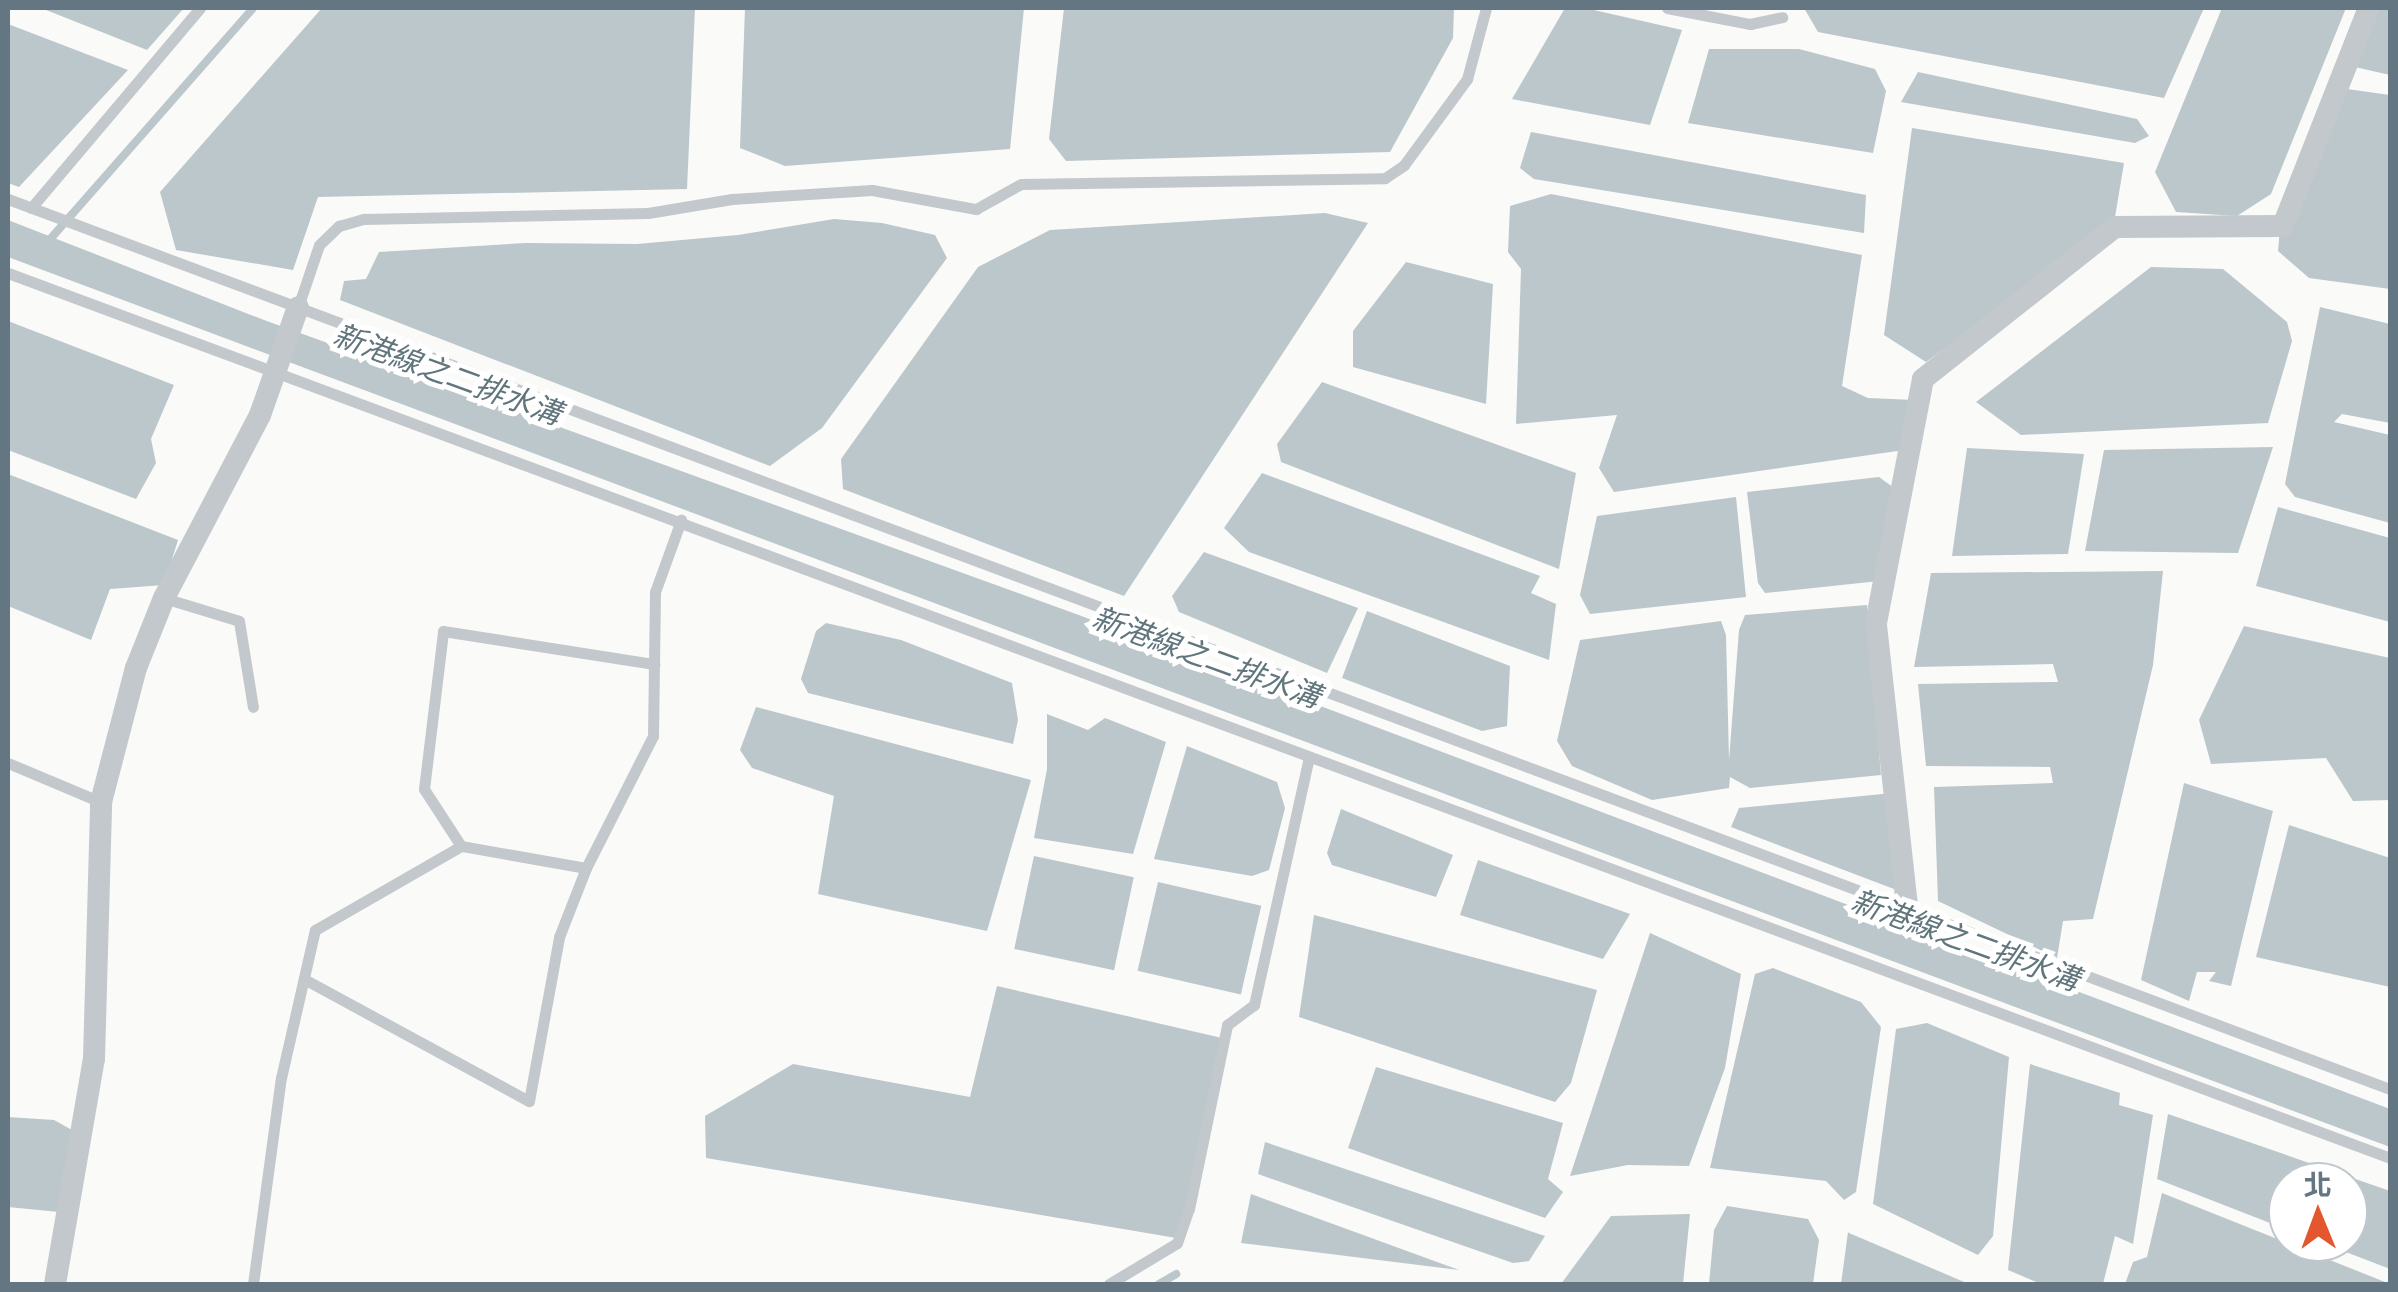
<!DOCTYPE html>
<html>
<head>
<meta charset="utf-8">
<style>
  body { margin:0 }
  #map { position:relative; width:2398px; height:1292px; overflow:hidden; background:#fafaf8; font-family:Lato,"Noto Sans TC",sans-serif }
  div>[style] { position:absolute }
  .water>* { inset:0; background:#bbc7cb; transform-origin:0 0 }
  .stream>* { height:8px; margin:-4px; padding:0 4px; transform-origin:4px; border-radius:4px; background:#bbc7cb }
  .service>* { height:11px; margin:-5.5px; padding:0 5.5px; transform-origin:5.5px; border-radius:5.5px; background:#c3c8cc }
  .minor>* { height:22px; margin:-11px; padding:0 11px; transform-origin:11px; border-radius:11px; background:#c3c8cc }
  span { translate:-50% -50%; white-space:nowrap; text-align:center; line-height:1.15; -webkit-text-stroke:10px #fff; paint-order:stroke }
  .water-label { font-size:30px; color:#60757c; font-style:italic }
  .frame { position:absolute; inset:0; border:10px solid #657683; pointer-events:none }
  .north { position:absolute; left:2268px; top:1162px; width:100px; height:100px; box-sizing:border-box; background:#fff; border:2px solid #c1c8cd; border-radius:50%; rotate:359deg; font-size:28px; font-weight:700; line-height:40px; text-align:center; color:#657683 }
  .north::after { content:''; display:block; margin:auto; width:35px; height:45px; background:#e4572e; clip-path:polygon(50% 0,100% 100%,50% 72%,0 100%) }
</style>
</head>
<body>
<div id="map">
  <div class="water">
    <i style="clip-path:polygon(41px 8px,184px 8px,147px 50px)"></i>
    <i style="clip-path:polygon(322px 8px,695px 8px,687px 189px,318px 197px,293px 270px,176px 250px,160px 192px)"></i>
    <i style="clip-path:polygon(745px 8px,1024px 8px,1010px 149px,785px 166px,740px 148px)"></i>
    <i style="clip-path:polygon(1064px 8px,1454px 8px,1453px 38px,1390px 152px,1066px 161px,1049px 139px)"></i>
    <i style="clip-path:polygon(1565px 8px,1585px 8px,1682px 30px,1650px 125px,1512px 99px)"></i>
    <i style="clip-path:polygon(1804px 8px,2204px 8px,2164px 98px,1818px 32px)"></i>
    <i style="clip-path:polygon(2222px 8px,2346px 8px,2271px 194px,2237px 216px,2176px 212px,2155px 172px)"></i>
    <i style="clip-path:polygon(2377px 8px,2390px 8px,2390px 75px,2355px 67px)"></i>
    <i style="clip-path:polygon(8px 24px,128px 70px,19px 187px,8px 183px)"></i>
    <i style="clip-path:polygon(1709px 49px,1799px 49px,1875px 69px,1886px 91px,1873px 153px,1688px 123px)"></i>
    <i style="clip-path:polygon(1918px 72px,2137px 119px,2149px 136px,2135px 143px,1901px 102px)"></i>
    <i style="clip-path:polygon(2340px 88px,2390px 95px,2390px 289px,2309px 278px,2278px 251px,2280px 228px)"></i>
    <i style="clip-path:polygon(1912px 128px,2124px 163px,2114px 223px,1926px 362px,1884px 335px)"></i>
    <i style="clip-path:polygon(1531px 132px,1866px 195px,1864px 233px,1534px 179px,1520px 168px)"></i>
    <i style="clip-path:polygon(1551px 194px,1862px 255px,1842px 386px,1868px 398px,1915px 400px,1911px 449px,1614px 492px,1599px 468px,1617px 415px,1516px 424px,1521px 269px,1508px 252px,1510px 206px)"></i>
    <i style="clip-path:polygon(1325px 213px,1368px 223px,1124px 596px,843px 489px,841px 459px,978px 267px,1050px 230px)"></i>
    <i style="clip-path:polygon(834px 219px,882px 223px,935px 235px,947px 258px,822px 428px,770px 466px,340px 300px,344px 281px,366px 279px,379px 252px,526px 243px,637px 244px,738px 235px)"></i>
    <i style="clip-path:polygon(8px 220px,264px 320px,1076px 614px,2390px 1109px,2390px 1147px,8px 257px)"></i>
    <i style="clip-path:polygon(1406px 262px,1493px 284px,1486px 404px,1353px 367px,1353px 331px)"></i>
    <i style="clip-path:polygon(2151px 267px,2223px 269px,2287px 322px,2292px 341px,2268px 423px,2021px 435px,1976px 402px)"></i>
    <i style="clip-path:polygon(2320px 307px,2390px 324px,2390px 423px,2342px 414px,2334px 422px,2390px 435px,2390px 523px,2295px 497px,2285px 484px)"></i>
    <i style="clip-path:polygon(8px 321px,174px 385px,151px 439px,156px 463px,136px 499px,8px 450px)"></i>
    <i style="clip-path:polygon(1322px 382px,1576px 473px,1559px 569px,1281px 462px,1277px 444px)"></i>
    <i style="clip-path:polygon(2273px 447px,2238px 553px,2085px 551px,2104px 450px)"></i>
    <i style="clip-path:polygon(1967px 448px,2084px 454px,2068px 554px,1952px 556px)"></i>
    <i style="clip-path:polygon(1262px 473px,1540px 576px,1531px 593px,1556px 604px,1549px 660px,1249px 552px,1224px 528px)"></i>
    <i style="clip-path:polygon(8px 474px,178px 540px,164px 585px,110px 589px,91px 640px,8px 606px)"></i>
    <i style="clip-path:polygon(1879px 477px,1901px 493px,1879px 581px,1765px 593px,1758px 583px,1747px 492px)"></i>
    <i style="clip-path:polygon(1736px 497px,1746px 597px,1590px 614px,1580px 595px,1597px 516px)"></i>
    <i style="clip-path:polygon(2278px 507px,2390px 538px,2390px 622px,2256px 586px)"></i>
    <i style="clip-path:polygon(1204px 552px,1358px 608px,1327px 673px,1179px 612px,1172px 596px)"></i>
    <i style="clip-path:polygon(2163px 571px,2153px 665px,2093px 919px,2063px 921px,2057px 958px,1938px 901px,1934px 787px,2053px 783px,2050px 767px,1926px 766px,1918px 684px,2058px 682px,2053px 664px,1914px 667px,1931px 573px)"></i>
    <i style="clip-path:polygon(1867px 605px,1881px 775px,1750px 788px,1730px 777px,1729px 788px,1652px 800px,1572px 766px,1557px 741px,1580px 640px,1721px 621px,1726px 635px,1729px 760px,1739px 630px,1745px 615px)"></i>
    <i style="clip-path:polygon(1367px 611px,1510px 666px,1507px 726px,1482px 731px,1342px 678px)"></i>
    <i style="clip-path:polygon(826px 623px,901px 640px,1012px 683px,1018px 720px,1013px 744px,808px 693px,801px 679px,816px 631px)"></i>
    <i style="clip-path:polygon(2244px 626px,2390px 658px,2390px 800px,2353px 801px,2326px 758px,2211px 764px,2199px 720px)"></i>
    <i style="clip-path:polygon(756px 707px,1031px 780px,987px 931px,818px 894px,834px 796px,752px 768px,740px 750px)"></i>
    <i style="clip-path:polygon(1047px 714px,1088px 730px,1105px 718px,1166px 742px,1133px 854px,1034px 838px,1047px 769px)"></i>
    <i style="clip-path:polygon(1187px 746px,1277px 782px,1285px 808px,1269px 870px,1252px 876px,1154px 859px)"></i>
    <i style="clip-path:polygon(2184px 783px,2273px 811px,2231px 986px,2209px 981px,2216px 972px,2197px 972px,2189px 1001px,2141px 980px)"></i>
    <i style="clip-path:polygon(1893px 793px,1903px 877px,1894px 889px,1731px 827px,1739px 808px)"></i>
    <i style="clip-path:polygon(1341px 809px,1453px 855px,1436px 897px,1332px 865px,1327px 853px)"></i>
    <i style="clip-path:polygon(2289px 825px,2390px 858px,2390px 987px,2256px 957px)"></i>
    <i style="left:1034px;top:856px;width:102px;height:95px;rotate:12deg"></i>
    <i style="clip-path:polygon(1478px 860px,1630px 914px,1603px 959px,1460px 915px)"></i>
    <i style="left:1158px;top:882px;width:106px;height:91px;rotate:13deg"></i>
    <i style="clip-path:polygon(1314px 915px,1597px 990px,1571px 1083px,1555px 1102px,1299px 1017px)"></i>
    <i style="clip-path:polygon(1650px 933px,1741px 974px,1725px 1068px,1689px 1166px,1628px 1165px,1570px 1176px)"></i>
    <i style="clip-path:polygon(1773px 968px,1861px 1002px,1881px 1027px,1856px 1192px,1844px 1200px,1826px 1181px,1710px 1168px,1755px 974px)"></i>
    <i style="clip-path:polygon(997px 986px,1222px 1038px,1182px 1239px,706px 1158px,705px 1116px,793px 1064px,970px 1097px)"></i>
    <i style="clip-path:polygon(1927px 1023px,2009px 1057px,1993px 1236px,1978px 1255px,1873px 1204px,1896px 1029px)"></i>
    <i style="clip-path:polygon(2030px 1064px,2120px 1093px,2119px 1105px,2153px 1115px,2133px 1244px,2115px 1236px,2103px 1284px,2041px 1284px,2008px 1270px)"></i>
    <i style="clip-path:polygon(1376px 1067px,1563px 1123px,1548px 1179px,1563px 1192px,1545px 1218px,1348px 1148px)"></i>
    <i style="clip-path:polygon(2168px 1114px,2390px 1191px,2390px 1269px,2320px 1242px,2348px 1242px,2348px 1182px,2288px 1182px,2288px 1230px,2157px 1179px)"></i>
    <i style="clip-path:polygon(8px 1117px,54px 1120px,72px 1130px,59px 1212px,8px 1207px)"></i>
    <i style="clip-path:polygon(1265px 1142px,1545px 1236px,1529px 1261px,1513px 1263px,1258px 1174px)"></i>
    <i style="clip-path:polygon(2162px 1193px,2390px 1284px,2125px 1284px,2133px 1262px,2147px 1257px)"></i>
    <i style="clip-path:polygon(1251px 1194px,1459px 1270px,1241px 1243px)"></i>
    <i style="clip-path:polygon(1727px 1206px,1808px 1219px,1819px 1240px,1813px 1284px,1709px 1284px,1714px 1230px)"></i>
    <i style="clip-path:polygon(1690px 1214px,1683px 1284px,1561px 1284px,1611px 1216px)"></i>
    <i style="clip-path:polygon(1848px 1232px,1849px 1233px,1969px 1284px,1841px 1284px)"></i>
  </div>
  <div class="stream">
    <i style="left:45px;top:245px;width:315px;rotate:-48.7deg"></i>
    <i style="left:1159px;top:1284px;width:20px;rotate:-30deg"></i>
  </div>
  <div class="service">
    <i style="left:1667px;top:8px;width:85px;rotate:10.9deg"></i>
    <i style="left:1750px;top:24px;width:33px;rotate:-12deg"></i>
    <i style="left:8px;top:199px;width:2543px;rotate:20.49deg"></i>
    <i style="left:31px;top:208px;width:262px;rotate:-49.8deg"></i>
    <i style="left:8px;top:273px;width:2541px;rotate:20.38deg"></i>
    <i style="left:298px;top:307px;width:65px;rotate:-71.3deg"></i>
    <i style="left:319px;top:245px;width:28px;rotate:-44deg"></i>
    <i style="left:339px;top:226px;width:26px;rotate:-16deg"></i>
    <i style="left:364px;top:219px;width:284px;rotate:-1.2deg"></i>
    <i style="left:648px;top:213px;width:85px;rotate:-9.5deg"></i>
    <i style="left:732px;top:199px;width:140px;rotate:-3.7deg"></i>
    <i style="left:872px;top:190px;width:106px;rotate:10.4deg"></i>
    <i style="left:976px;top:209px;width:51px;rotate:-29.1deg"></i>
    <i style="left:1021px;top:184px;width:364px;rotate:-0.9deg"></i>
    <i style="left:1385px;top:178px;width:23px;rotate:-34deg"></i>
    <i style="left:1404px;top:165px;width:107px;rotate:-53.8deg"></i>
    <i style="left:1467px;top:79px;width:73px;rotate:-75deg"></i>
    <i style="left:164px;top:598px;width:78px;rotate:17deg"></i>
    <i style="left:239px;top:621px;width:87px;rotate:80.8deg"></i>
    <i style="left:8px;top:763px;width:101px;rotate:22.8deg"></i>
    <i style="left:586px;top:868px;width:127px;rotate:-170deg"></i>
    <i style="left:461px;top:846px;width:68px;rotate:-123deg"></i>
    <i style="left:424px;top:789px;width:159px;rotate:-83.1deg"></i>
    <i style="left:443px;top:631px;width:214px;rotate:8.9deg"></i>
    <i style="left:304px;top:979px;width:256px;rotate:28.5deg"></i>
    <i style="left:529px;top:1101px;width:167px;rotate:-79.6deg"></i>
    <i style="left:559px;top:937px;width:74px;rotate:-68.6deg"></i>
    <i style="left:586px;top:868px;width:148px;rotate:-63.1deg"></i>
    <i style="left:653px;top:736px;width:144px;rotate:-89.2deg"></i>
    <i style="left:655px;top:592px;width:77px;rotate:-70.1deg"></i>
    <i style="left:253px;top:1284px;width:208px;rotate:-82.3deg"></i>
    <i style="left:281px;top:1078px;width:152px;rotate:-77.1deg"></i>
    <i style="left:315px;top:930px;width:168px;rotate:-29.9deg"></i>
    <i style="left:1109px;top:1284px;width:79px;rotate:-31.1deg"></i>
    <i style="left:1177px;top:1243px;width:36px;rotate:-71deg"></i>
    <i style="left:1189px;top:1209px;width:188px;rotate:-78.3deg"></i>
    <i style="left:1227px;top:1025px;width:34px;rotate:-37deg"></i>
    <i style="left:1254px;top:1005px;width:254px;rotate:-77.5deg"></i>
  </div>
  <div class="minor">
    <i style="left:1907px;top:906px;width:285px;rotate:-96.3deg"></i>
    <i style="left:1876px;top:623px;width:248px;rotate:-79.1deg"></i>
    <i style="left:1923px;top:379px;width:245px;rotate:-38.4deg"></i>
    <i style="left:2115px;top:227px;width:168px;rotate:-0.3deg"></i>
    <i style="left:2283px;top:226px;width:234px;rotate:-68.5deg"></i>
    <i style="left:55px;top:1284px;width:228px;rotate:-80.2deg"></i>
    <i style="left:94px;top:1059px;width:257px;rotate:-88.4deg"></i>
    <i style="left:101px;top:802px;width:138px;rotate:-75.4deg"></i>
    <i style="left:136px;top:668px;width:75px;rotate:-68.2deg"></i>
    <i style="left:164px;top:598px;width:207px;rotate:-62.3deg"></i>
    <i style="left:260px;top:415px;width:114px;rotate:-70.6deg"></i>
  </div>
  <div class="water-label">
    <span style="left:448px;top:373px;rotate:20deg">新港線之二排水溝</span>
    <span style="left:1207px;top:656px;rotate:20deg">新港線之二排水溝</span>
    <span style="left:1966px;top:939px;rotate:20deg">新港線之二排水溝</span>
  </div>
  <div class="frame"></div>
  <div class="north">北</div>
</div>
</body>
</html>
